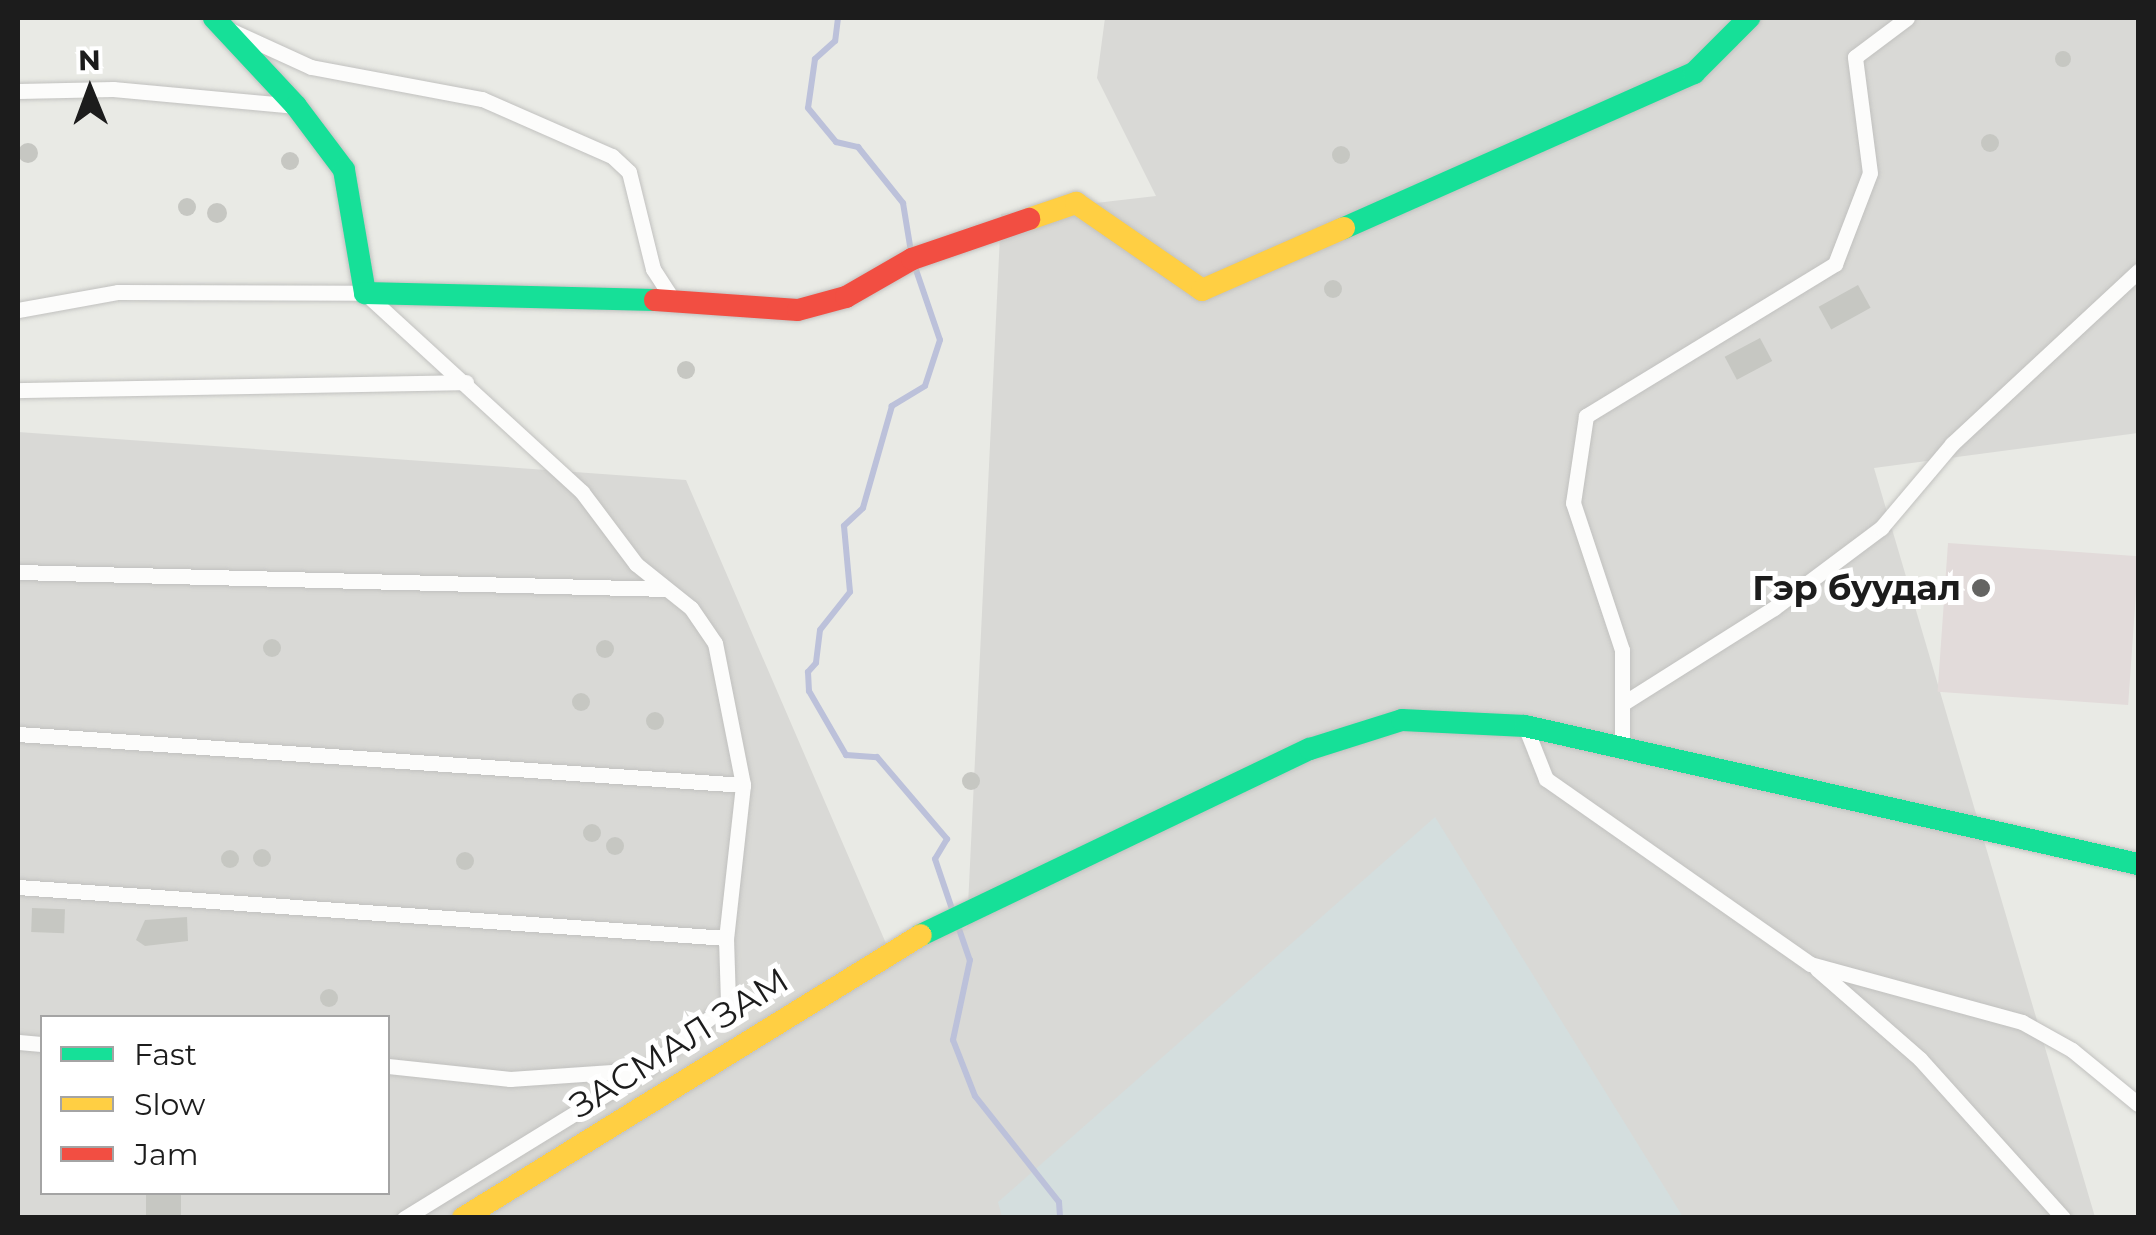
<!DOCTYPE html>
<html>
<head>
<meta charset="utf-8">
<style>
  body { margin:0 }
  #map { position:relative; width:2156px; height:1235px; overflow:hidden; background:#e9eae5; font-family:Montserrat,sans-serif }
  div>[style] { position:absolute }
  .residential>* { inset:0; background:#d9d9d6 }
  .industrial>* { inset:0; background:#e2dbda; transform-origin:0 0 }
  .wetland>* { inset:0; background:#d4dede }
  .stream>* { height:6px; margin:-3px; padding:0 3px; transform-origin:3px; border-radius:3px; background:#bcc1da }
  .building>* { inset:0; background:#c6c7c2; transform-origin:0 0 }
  .round { border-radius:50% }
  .roads { filter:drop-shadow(0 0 2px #c1c1bf) drop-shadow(0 0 2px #c1c1bf) }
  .street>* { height:15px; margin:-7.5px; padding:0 7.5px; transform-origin:7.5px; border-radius:7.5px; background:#fcfcfb }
  .fast>* { height:22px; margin:-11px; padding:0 11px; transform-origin:11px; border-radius:11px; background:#16e098 }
  .slow>* { height:22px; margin:-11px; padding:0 11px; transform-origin:11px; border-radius:11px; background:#ffcf43 }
  .jam>* { height:22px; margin:-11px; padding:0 11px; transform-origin:11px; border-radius:11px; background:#f24e42 }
  .dots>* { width:28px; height:28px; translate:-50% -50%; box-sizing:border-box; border:5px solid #fff; border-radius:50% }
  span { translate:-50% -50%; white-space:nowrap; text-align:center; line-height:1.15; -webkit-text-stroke:10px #fff; paint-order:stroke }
  .poi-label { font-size:35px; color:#1c1c1c; font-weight:700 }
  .right { translate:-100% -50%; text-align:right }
  .street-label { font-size:35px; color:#1c1c1c }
  .frame { position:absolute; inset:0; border:20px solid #1c1c1c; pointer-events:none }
  .legend { position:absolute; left:40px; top:1015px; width:350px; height:180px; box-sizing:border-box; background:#fff; border:2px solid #a4a4a4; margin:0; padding:12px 18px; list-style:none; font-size:30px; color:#1c1c1c }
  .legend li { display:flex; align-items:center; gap:20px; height:50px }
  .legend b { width:50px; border:2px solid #a4a4a4 }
  .north { position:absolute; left:40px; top:40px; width:100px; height:100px; -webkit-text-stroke:8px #fff; paint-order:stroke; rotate:359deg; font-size:28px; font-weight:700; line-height:40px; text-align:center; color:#1c1c1c }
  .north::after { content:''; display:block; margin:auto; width:35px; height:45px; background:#1c1c1c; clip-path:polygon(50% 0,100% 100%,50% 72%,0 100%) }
</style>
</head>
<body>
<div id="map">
  <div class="residential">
    <i style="clip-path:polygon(evenodd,1105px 18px,2138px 18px,2138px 433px,1874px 468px,2095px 1217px,18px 1217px,18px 432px,686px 480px,891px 955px,967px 927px,1001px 214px,1156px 196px,1097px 78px,1105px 18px,42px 1018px,388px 1018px,388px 1192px,42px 1192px,42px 1018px)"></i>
  </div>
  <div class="industrial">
    <i style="left:1948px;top:543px;width:191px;height:149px;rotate:4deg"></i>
  </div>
  <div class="wetland">
    <i style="clip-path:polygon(1435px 817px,1683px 1217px,1002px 1217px,998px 1202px)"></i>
  </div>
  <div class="stream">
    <i style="left:838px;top:18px;width:23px;rotate:97deg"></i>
    <i style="left:835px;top:41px;width:27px;rotate:138deg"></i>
    <i style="left:815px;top:59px;width:49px;rotate:98.1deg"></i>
    <i style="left:808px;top:108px;width:44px;rotate:50.5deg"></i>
    <i style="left:836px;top:142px;width:23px;rotate:13deg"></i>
    <i style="left:858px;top:147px;width:72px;rotate:51.2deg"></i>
    <i style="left:903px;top:203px;width:50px;rotate:80.7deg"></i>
    <i style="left:914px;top:264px;width:80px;rotate:71.1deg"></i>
    <i style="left:940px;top:340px;width:48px;rotate:108.1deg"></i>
    <i style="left:925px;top:386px;width:39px;rotate:149deg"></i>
    <i style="left:892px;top:406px;width:106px;rotate:105.9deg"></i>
    <i style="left:863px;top:508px;width:26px;rotate:137deg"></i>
    <i style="left:844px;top:526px;width:66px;rotate:84.8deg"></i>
    <i style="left:850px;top:592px;width:48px;rotate:128.3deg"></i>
    <i style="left:820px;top:630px;width:33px;rotate:97deg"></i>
    <i style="left:816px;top:663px;width:12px;rotate:132deg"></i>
    <i style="left:808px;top:672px;width:19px;rotate:87deg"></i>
    <i style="left:809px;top:691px;width:74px;rotate:60deg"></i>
    <i style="left:846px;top:755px;width:31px;rotate:4deg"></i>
    <i style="left:877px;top:757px;width:108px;rotate:49.5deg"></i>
    <i style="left:947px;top:839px;width:23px;rotate:121deg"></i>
    <i style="left:935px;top:859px;width:53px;rotate:71.2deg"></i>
    <i style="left:958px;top:926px;width:36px;rotate:71deg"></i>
    <i style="left:970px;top:960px;width:82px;rotate:102deg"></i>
    <i style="left:953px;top:1040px;width:60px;rotate:68.6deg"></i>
    <i style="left:975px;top:1096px;width:135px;rotate:51.6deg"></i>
    <i style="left:1059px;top:1202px;width:16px;rotate:86deg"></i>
  </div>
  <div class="building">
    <i class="round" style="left:2055px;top:51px;width:16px;height:16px"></i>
    <i class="round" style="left:1981px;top:134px;width:18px;height:18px"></i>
    <i class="round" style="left:18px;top:143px;width:20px;height:20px"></i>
    <i class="round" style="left:1332px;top:146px;width:18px;height:18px"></i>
    <i class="round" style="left:281px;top:152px;width:18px;height:18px"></i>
    <i class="round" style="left:178px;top:198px;width:18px;height:18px"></i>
    <i class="round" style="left:207px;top:203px;width:20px;height:20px"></i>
    <i class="round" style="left:1324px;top:280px;width:18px;height:18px"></i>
    <i style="left:1858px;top:285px;width:26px;height:45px;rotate:61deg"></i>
    <i style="left:1760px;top:338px;width:26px;height:40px;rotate:62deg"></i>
    <i class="round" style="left:677px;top:361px;width:18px;height:18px"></i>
    <i class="round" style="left:263px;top:639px;width:18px;height:18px"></i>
    <i class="round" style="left:596px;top:640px;width:18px;height:18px"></i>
    <i class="round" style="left:572px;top:693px;width:18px;height:18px"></i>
    <i class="round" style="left:646px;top:712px;width:18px;height:18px"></i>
    <i class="round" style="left:962px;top:772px;width:18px;height:18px"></i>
    <i class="round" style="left:583px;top:824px;width:18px;height:18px"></i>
    <i class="round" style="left:606px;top:837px;width:18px;height:18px"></i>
    <i class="round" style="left:253px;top:849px;width:18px;height:18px"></i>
    <i class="round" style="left:221px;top:850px;width:18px;height:18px"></i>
    <i class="round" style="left:456px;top:852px;width:18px;height:18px"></i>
    <i style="left:32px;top:908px;width:33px;height:24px;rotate:2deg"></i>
    <i style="clip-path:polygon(187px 917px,188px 941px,145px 946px,136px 940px,145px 920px)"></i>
    <i class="round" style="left:320px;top:989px;width:18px;height:18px"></i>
    <i style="left:146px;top:1192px;width:35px;height:25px"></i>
  </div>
  <div class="roads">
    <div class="street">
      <i style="left:230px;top:30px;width:89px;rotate:24.6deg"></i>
      <i style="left:311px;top:67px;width:174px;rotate:10.6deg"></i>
      <i style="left:482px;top:99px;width:142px;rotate:23.7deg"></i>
      <i style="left:612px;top:156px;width:23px;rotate:43deg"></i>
      <i style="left:629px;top:172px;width:100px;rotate:76.1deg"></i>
      <i style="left:653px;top:269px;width:37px;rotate:57deg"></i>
      <i style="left:18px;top:91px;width:95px;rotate:-1.2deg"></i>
      <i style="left:113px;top:89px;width:184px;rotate:5.3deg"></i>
      <i style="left:18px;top:310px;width:102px;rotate:-10.2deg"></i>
      <i style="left:118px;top:292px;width:247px;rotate:0.2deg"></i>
      <i style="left:365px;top:293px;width:294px;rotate:42.5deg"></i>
      <i style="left:582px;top:492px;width:90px;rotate:53.1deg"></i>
      <i style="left:636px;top:564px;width:70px;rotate:38.7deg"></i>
      <i style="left:691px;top:608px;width:42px;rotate:55.6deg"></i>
      <i style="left:715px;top:643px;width:145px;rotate:78.8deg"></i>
      <i style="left:743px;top:785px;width:154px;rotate:96.3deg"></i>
      <i style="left:726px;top:938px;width:65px;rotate:88.2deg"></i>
      <i style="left:728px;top:1003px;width:107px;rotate:141.1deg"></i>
      <i style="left:645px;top:1070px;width:283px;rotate:148.4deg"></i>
      <i style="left:18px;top:390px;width:448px;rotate:-1deg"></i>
      <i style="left:18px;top:572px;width:648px;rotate:1.5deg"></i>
      <i style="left:1622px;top:704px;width:180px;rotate:-32.3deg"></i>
      <i style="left:1774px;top:608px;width:134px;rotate:-36.8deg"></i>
      <i style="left:1881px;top:528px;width:110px;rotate:-49.8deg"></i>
      <i style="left:1952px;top:444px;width:254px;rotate:-42.9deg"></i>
      <i style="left:1525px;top:726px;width:57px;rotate:68.4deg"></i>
      <i style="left:1546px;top:779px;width:322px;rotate:35deg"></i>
      <i style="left:1810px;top:964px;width:220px;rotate:15.3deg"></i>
      <i style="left:2022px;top:1022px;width:57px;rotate:29.2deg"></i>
      <i style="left:2072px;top:1050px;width:85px;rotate:39.3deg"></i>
      <i style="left:18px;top:734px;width:727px;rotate:4.02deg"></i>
      <i style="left:1622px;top:748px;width:98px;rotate:-90deg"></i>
      <i style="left:1622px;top:650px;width:155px;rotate:-108.4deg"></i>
      <i style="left:1573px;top:503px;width:88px;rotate:-81.5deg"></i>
      <i style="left:1586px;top:416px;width:292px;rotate:-31.4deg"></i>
      <i style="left:1835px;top:264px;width:97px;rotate:-69deg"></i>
      <i style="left:1870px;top:173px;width:117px;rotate:-97.4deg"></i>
      <i style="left:1855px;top:57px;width:65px;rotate:-36.9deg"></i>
      <i style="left:18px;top:887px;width:710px;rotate:4.12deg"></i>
      <i style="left:1817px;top:969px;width:137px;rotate:41.1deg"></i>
      <i style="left:1920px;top:1059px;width:214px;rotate:48deg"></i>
      <i style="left:18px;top:1042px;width:24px;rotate:5deg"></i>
      <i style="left:388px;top:1066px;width:123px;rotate:6.1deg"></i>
      <i style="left:510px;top:1079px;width:131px;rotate:-3.9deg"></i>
    </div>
    <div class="fast">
      <i style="left:214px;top:18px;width:120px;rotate:47deg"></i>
      <i style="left:296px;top:106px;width:80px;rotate:53.1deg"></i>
      <i style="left:344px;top:170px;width:125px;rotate:80.3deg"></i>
      <i style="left:365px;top:293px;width:290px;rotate:1.4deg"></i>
      <i style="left:1344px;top:228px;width:383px;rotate:-23.9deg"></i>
      <i style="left:1694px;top:73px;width:78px;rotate:-45deg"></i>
      <i style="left:921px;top:935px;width:431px;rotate:-25.6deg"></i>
      <i style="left:1310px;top:749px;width:96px;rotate:-17.5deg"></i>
      <i style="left:1402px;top:720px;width:123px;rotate:2.8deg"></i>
      <i style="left:1525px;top:726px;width:628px;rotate:12.69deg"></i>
    </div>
    <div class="slow">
      <i style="left:1029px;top:219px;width:50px;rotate:-18.8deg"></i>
      <i style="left:1076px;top:203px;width:153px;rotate:34.6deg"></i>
      <i style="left:1202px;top:290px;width:155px;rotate:-23.6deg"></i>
      <i style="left:463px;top:1218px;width:538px;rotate:-31.71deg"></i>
    </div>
    <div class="jam">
      <i style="left:655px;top:300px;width:143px;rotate:4deg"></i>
      <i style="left:798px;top:310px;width:50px;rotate:-15.2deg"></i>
      <i style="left:846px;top:297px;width:76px;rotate:-29.9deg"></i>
      <i style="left:912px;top:259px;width:124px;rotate:-18.9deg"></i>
    </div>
  </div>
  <div class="dots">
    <i style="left:1981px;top:588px;background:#646462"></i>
  </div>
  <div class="poi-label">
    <span class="right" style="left:1961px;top:588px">Гэр буудал</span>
  </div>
  <div class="street-label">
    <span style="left:679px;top:1043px;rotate:-32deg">ЗАСМАЛ ЗАМ</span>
  </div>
  <div class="frame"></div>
  <ul class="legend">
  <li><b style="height:12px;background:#16e098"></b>Fast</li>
  <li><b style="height:12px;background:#ffcf43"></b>Slow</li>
  <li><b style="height:12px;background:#f24e42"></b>Jam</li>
  </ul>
  <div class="north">N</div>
</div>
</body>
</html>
